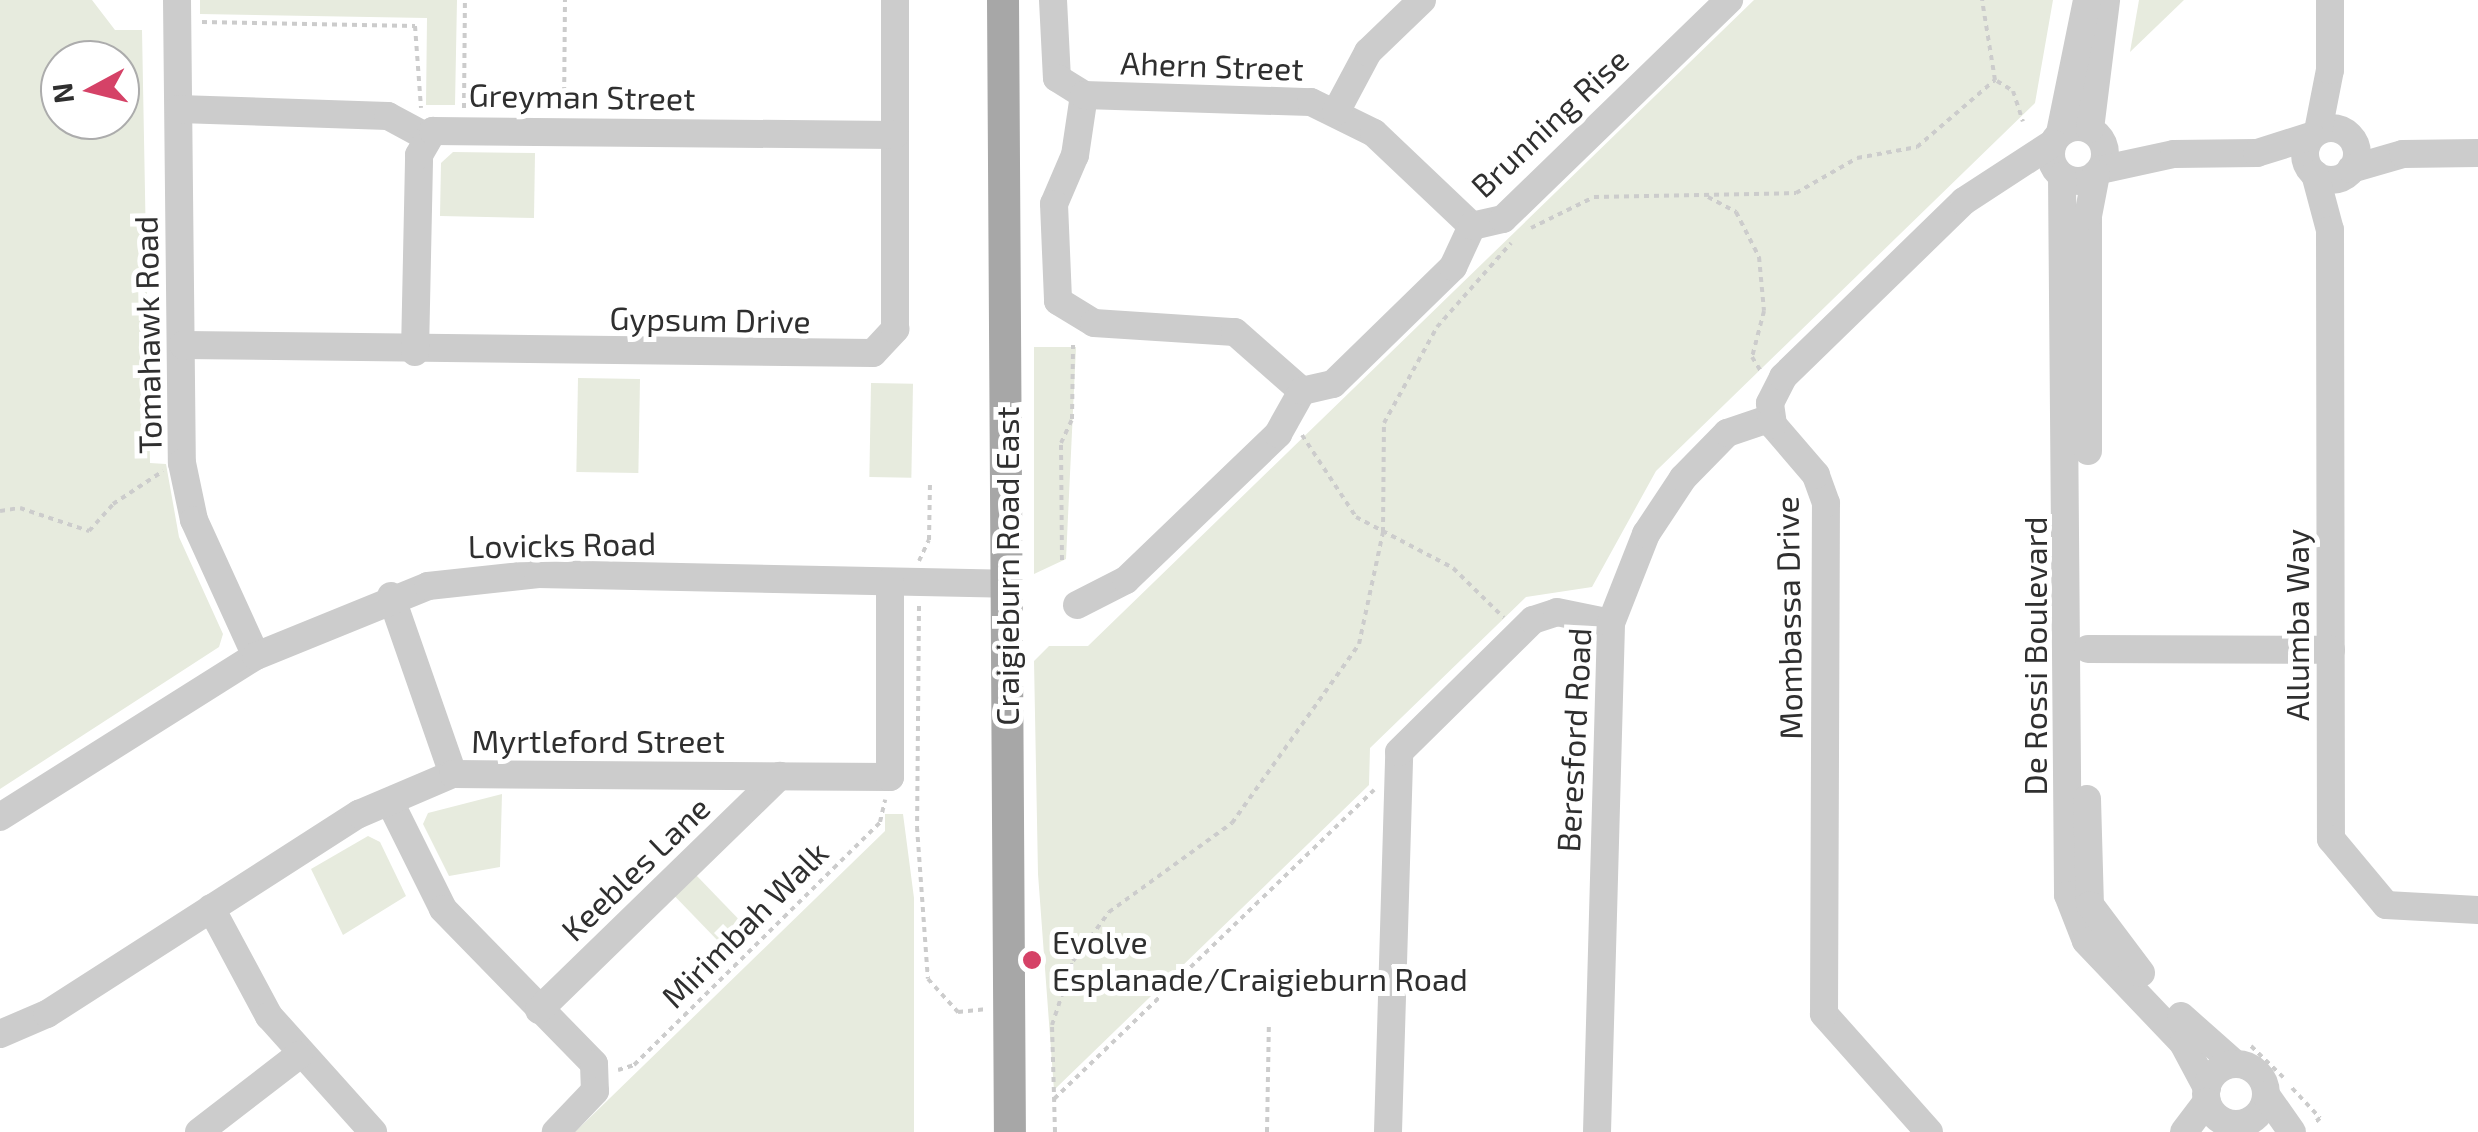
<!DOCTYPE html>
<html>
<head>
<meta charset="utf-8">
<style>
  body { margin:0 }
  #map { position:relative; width:2478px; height:1132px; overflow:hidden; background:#fff; font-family:"Exo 2",sans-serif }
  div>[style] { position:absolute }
  .green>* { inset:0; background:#e7ebde; transform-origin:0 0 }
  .path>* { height:4px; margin-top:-2px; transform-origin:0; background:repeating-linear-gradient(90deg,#ccc 0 5px,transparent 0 10px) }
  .minor>* { height:28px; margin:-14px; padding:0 14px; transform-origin:14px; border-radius:14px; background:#ccc }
  .minor>.ring { margin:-14px; padding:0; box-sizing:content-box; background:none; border:28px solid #ccc; border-radius:50% }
  .major>* { height:32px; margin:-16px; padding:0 16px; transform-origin:16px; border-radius:16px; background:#a7a7a7 }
  .dots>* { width:28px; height:28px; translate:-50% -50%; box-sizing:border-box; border:5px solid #fff; border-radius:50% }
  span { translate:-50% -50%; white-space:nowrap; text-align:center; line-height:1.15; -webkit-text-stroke:10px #fff; paint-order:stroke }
  .street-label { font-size:32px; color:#2f2f2f }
  .poi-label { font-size:32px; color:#2f2f2f }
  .left { translate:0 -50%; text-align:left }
  .north { position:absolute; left:40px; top:40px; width:100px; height:100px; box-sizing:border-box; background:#fff; border:2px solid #acacac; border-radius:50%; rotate:263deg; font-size:28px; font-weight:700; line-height:40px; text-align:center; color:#2f2f2f }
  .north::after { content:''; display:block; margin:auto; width:35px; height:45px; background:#d54267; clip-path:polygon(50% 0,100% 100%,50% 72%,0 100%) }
</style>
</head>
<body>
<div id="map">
  <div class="green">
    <i style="clip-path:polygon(evenodd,0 0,92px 0,115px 30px,142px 30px,150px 463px,166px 464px,179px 537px,223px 634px,219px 647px,0 789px,0 0,60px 60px,120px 60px,120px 120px,60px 120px,60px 60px)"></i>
    <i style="clip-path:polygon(200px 0,457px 0,455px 105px,426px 105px,427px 18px,200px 14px)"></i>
    <i style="clip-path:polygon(1754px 0,2053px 0,2035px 103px,1656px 471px,1592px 587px,1526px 597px,1370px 748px,1369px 785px,1054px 1090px,1038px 874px,1034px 661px,1049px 646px,1088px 646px)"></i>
    <i style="clip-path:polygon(2139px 0,2184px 0,2130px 52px)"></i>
    <i style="clip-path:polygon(453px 152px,535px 153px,534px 218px,440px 216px,441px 163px)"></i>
    <i style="clip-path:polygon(1034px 347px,1076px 347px,1066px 559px,1034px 574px)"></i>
    <i style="left:578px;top:378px;width:62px;height:94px;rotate:1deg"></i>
    <i style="left:871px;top:383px;width:42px;height:94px;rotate:1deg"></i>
    <i style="clip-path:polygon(502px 794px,500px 867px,449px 876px,423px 824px,428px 813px)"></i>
    <i style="clip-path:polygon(885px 814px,903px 814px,914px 898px,914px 1132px,575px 1132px,885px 831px)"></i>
    <i style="clip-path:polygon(368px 836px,380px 842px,406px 896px,343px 935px,311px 869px)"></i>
    <i style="left:695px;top:874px;width:74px;height:30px;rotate:46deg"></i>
  </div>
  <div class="path">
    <i style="left:202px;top:22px;width:213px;rotate:1.1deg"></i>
    <i style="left:415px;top:26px;width:82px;rotate:85.8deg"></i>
    <i style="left:1997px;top:81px;width:19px;rotate:32deg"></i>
    <i style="left:2013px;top:91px;width:32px;rotate:72deg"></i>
    <i style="left:464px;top:108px;width:108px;rotate:-89.5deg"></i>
    <i style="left:564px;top:112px;width:112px;rotate:-89.5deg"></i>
    <i style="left:1708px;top:197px;width:32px;rotate:28deg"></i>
    <i style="left:1736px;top:212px;width:51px;rotate:62.9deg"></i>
    <i style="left:1759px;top:257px;width:54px;rotate:84.7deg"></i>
    <i style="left:1764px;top:311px;width:48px;rotate:104.6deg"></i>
    <i style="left:1752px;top:357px;width:19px;rotate:58deg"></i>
    <i style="left:1531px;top:228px;width:70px;rotate:-26.2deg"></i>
    <i style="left:1594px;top:197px;width:202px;rotate:-1.1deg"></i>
    <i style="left:1796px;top:193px;width:70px;rotate:-29.8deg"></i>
    <i style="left:1857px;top:158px;width:61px;rotate:-10.4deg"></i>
    <i style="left:1917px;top:147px;width:103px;rotate:-40.7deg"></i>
    <i style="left:1995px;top:80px;width:81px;rotate:-99.2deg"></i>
    <i style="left:1302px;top:435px;width:98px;rotate:56.6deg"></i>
    <i style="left:1356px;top:517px;width:110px;rotate:27.7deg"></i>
    <i style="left:1453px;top:568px;width:71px;rotate:44.4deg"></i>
    <i style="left:0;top:511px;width:20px;rotate:-9deg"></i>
    <i style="left:20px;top:508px;width:73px;rotate:18.4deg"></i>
    <i style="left:89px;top:531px;width:36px;rotate:-48deg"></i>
    <i style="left:113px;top:504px;width:60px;rotate:-33.4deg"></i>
    <i style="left:1062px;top:560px;width:117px;rotate:-90.5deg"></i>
    <i style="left:1061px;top:443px;width:26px;rotate:-65deg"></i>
    <i style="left:1072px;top:419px;width:74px;rotate:-89.2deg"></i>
    <i style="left:919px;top:561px;width:23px;rotate:-65deg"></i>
    <i style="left:929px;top:540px;width:55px;rotate:-89deg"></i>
    <i style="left:919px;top:606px;width:221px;rotate:90.5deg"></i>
    <i style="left:917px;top:827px;width:152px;rotate:85.9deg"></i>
    <i style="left:928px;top:979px;width:45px;rotate:47.7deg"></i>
    <i style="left:958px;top:1012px;width:27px;rotate:-6deg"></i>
    <i style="left:2251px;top:1046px;width:45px;rotate:44.1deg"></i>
    <i style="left:618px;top:1070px;width:17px;rotate:-17deg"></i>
    <i style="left:634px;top:1065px;width:346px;rotate:-44.6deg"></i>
    <i style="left:880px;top:822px;width:23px;rotate:-77deg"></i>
    <i style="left:2292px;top:1088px;width:41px;rotate:47deg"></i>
    <i style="left:2320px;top:1118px;width:9px;rotate:139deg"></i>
    <i style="left:1054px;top:1099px;width:445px;rotate:-44deg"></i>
    <i style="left:1055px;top:1132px;width:107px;rotate:-91.6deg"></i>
    <i style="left:1052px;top:1025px;width:67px;rotate:-71.8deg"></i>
    <i style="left:1073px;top:961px;width:61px;rotate:-53.7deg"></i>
    <i style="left:1109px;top:912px;width:152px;rotate:-35.9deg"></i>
    <i style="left:1232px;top:823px;width:219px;rotate:-54.6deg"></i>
    <i style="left:1359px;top:644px;width:115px;rotate:-77.9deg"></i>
    <i style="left:1383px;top:532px;width:109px;rotate:-89.5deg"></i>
    <i style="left:1384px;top:423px;width:110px;rotate:-61.1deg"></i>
    <i style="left:1437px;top:327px;width:112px;rotate:-48.6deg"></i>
    <i style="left:1267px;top:1132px;width:110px;rotate:-89deg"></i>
  </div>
  <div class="minor">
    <i style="left:177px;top:0;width:463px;rotate:89.4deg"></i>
    <i style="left:182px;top:463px;width:58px;rotate:78.1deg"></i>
    <i style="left:194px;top:520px;width:149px;rotate:65.5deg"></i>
    <i style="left:1053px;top:0;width:78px;rotate:87.1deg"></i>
    <i style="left:1057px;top:78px;width:32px;rotate:32deg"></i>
    <i style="left:1084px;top:95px;width:61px;rotate:98.5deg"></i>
    <i style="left:1075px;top:155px;width:53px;rotate:113.2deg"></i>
    <i style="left:1054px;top:204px;width:97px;rotate:87.6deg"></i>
    <i style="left:1058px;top:301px;width:42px;rotate:31.4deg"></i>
    <i style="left:1094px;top:323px;width:141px;rotate:3.7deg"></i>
    <i style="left:1235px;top:332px;width:89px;rotate:41.4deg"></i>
    <i style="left:1084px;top:95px;width:227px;rotate:1.8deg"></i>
    <i style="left:1311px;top:102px;width:70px;rotate:26.2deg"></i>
    <i style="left:1374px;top:133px;width:135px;rotate:43.5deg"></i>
    <i style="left:179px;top:109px;width:209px;rotate:1.9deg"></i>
    <i style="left:388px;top:116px;width:44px;rotate:28.3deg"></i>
    <i style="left:1336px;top:112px;width:68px;rotate:-61.9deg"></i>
    <i style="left:1368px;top:52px;width:75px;rotate:-43.9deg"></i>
    <i class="ring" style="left:2051px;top:127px;width:26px;height:26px"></i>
    <i class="ring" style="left:2305px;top:128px;width:24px;height:24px"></i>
    <i style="left:2090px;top:129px;width:130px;rotate:-82.9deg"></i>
    <i style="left:2318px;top:131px;width:62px;rotate:-78.9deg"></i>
    <i style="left:2330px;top:70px;width:70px;rotate:-90deg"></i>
    <i style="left:2060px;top:133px;width:136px;rotate:-78.5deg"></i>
    <i style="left:2351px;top:169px;width:54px;rotate:-16.1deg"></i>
    <i style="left:2403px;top:154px;width:75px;rotate:-0.8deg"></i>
    <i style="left:2100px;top:170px;width:76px;rotate:-12.2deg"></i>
    <i style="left:2174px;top:154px;width:83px;rotate:-0.7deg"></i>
    <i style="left:2257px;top:153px;width:57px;rotate:-17.5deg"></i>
    <i style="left:2315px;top:174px;width:58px;rotate:75deg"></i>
    <i style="left:2330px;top:230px;width:609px;rotate:89.91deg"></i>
    <i style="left:2331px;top:839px;width:86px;rotate:50.2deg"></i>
    <i style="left:2386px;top:905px;width:92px;rotate:3.1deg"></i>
    <i style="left:2062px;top:176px;width:719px;rotate:89.52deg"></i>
    <i style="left:2068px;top:895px;width:49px;rotate:68.6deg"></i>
    <i style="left:2086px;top:941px;width:141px;rotate:46.4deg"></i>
    <i style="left:2183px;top:1043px;width:51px;rotate:61.9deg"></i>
    <i style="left:183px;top:345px;width:690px;rotate:0.66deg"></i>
    <i style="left:873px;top:353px;width:33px;rotate:-47deg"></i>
    <i style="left:895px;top:329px;width:329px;rotate:-90deg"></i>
    <i style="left:415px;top:352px;width:197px;rotate:-88.8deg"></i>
    <i style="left:419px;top:155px;width:28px;rotate:-60deg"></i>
    <i style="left:433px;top:131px;width:462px;rotate:0.5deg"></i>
    <i style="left:2088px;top:451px;width:235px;rotate:-90deg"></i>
    <i style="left:2088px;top:216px;width:43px;rotate:-79.2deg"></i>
    <i style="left:391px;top:596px;width:188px;rotate:70.8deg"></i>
    <i style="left:1077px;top:605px;width:55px;rotate:-27deg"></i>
    <i style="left:1126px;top:580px;width:211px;rotate:-43.8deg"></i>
    <i style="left:1278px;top:434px;width:49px;rotate:-60.8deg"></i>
    <i style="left:1302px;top:391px;width:32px;rotate:-13deg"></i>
    <i style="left:1333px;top:384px;width:168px;rotate:-44.3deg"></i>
    <i style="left:1453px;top:267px;width:45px;rotate:-65.1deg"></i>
    <i style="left:1472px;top:226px;width:32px;rotate:-13deg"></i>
    <i style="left:1503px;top:219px;width:315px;rotate:-44.1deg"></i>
    <i style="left:2088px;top:649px;width:243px;rotate:0.2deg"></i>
    <i style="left:2087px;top:799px;width:106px;rotate:88.4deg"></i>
    <i style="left:2090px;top:905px;width:85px;rotate:53.1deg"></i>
    <i style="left:390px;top:802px;width:119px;rotate:63.6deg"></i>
    <i style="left:443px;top:909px;width:216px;rotate:45.7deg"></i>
    <i style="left:594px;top:1064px;width:27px;rotate:88deg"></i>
    <i style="left:595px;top:1091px;width:57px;rotate:133.6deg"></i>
    <i style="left:0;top:817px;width:302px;rotate:-32.2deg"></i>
    <i style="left:256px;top:656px;width:186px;rotate:-22.1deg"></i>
    <i style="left:428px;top:586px;width:111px;rotate:-6.2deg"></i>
    <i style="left:538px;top:574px;width:468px;rotate:1.2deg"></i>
    <i style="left:211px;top:908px;width:123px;rotate:61.8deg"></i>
    <i style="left:269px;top:1016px;width:156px;rotate:48.1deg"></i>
    <i style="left:539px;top:1010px;width:336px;rotate:-44.2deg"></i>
    <i style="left:2181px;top:1016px;width:72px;rotate:41.6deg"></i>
    <i style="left:0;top:1034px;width:51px;rotate:-23.1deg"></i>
    <i style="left:47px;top:1014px;width:371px;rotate:-32.7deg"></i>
    <i style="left:359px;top:814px;width:102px;rotate:-23.1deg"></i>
    <i style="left:453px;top:774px;width:437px;rotate:0.4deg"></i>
    <i style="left:890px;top:777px;width:195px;rotate:-90deg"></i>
    <i class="ring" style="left:2206px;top:1064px;width:32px;height:32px"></i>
    <i style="left:2266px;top:1095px;width:45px;rotate:54.9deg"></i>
    <i style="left:199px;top:1132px;width:126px;rotate:-37.6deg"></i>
    <i style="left:1388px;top:1132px;width:380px;rotate:-88.3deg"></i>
    <i style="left:1399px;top:752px;width:188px;rotate:-44.6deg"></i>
    <i style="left:1533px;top:620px;width:25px;rotate:-18deg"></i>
    <i style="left:1557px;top:612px;width:55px;rotate:11.5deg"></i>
    <i style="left:1597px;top:1132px;width:509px;rotate:-88.42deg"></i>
    <i style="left:1611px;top:623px;width:96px;rotate:-68.5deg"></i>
    <i style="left:1646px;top:534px;width:67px;rotate:-56.5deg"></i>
    <i style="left:1683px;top:478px;width:63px;rotate:-45.6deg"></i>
    <i style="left:1727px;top:433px;width:46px;rotate:-18.8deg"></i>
    <i style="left:1929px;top:1132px;width:158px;rotate:-131.7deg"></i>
    <i style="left:1824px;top:1014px;width:511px;rotate:-89.78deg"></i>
    <i style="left:1826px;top:503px;width:30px;rotate:-110deg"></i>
    <i style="left:1816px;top:475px;width:66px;rotate:-130.7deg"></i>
    <i style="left:1773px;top:425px;width:22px;rotate:-98deg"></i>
    <i style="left:1770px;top:403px;width:29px;rotate:-63deg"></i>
    <i style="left:1783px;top:377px;width:252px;rotate:-44.2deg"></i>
    <i style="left:1964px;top:201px;width:106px;rotate:-33.1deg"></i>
    <i style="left:2184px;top:1132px;width:38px;rotate:-53deg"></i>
  </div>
  <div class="major">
    <i style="left:1003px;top:0;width:1132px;rotate:89.65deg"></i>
  </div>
  <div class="dots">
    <i style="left:1032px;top:960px;background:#d54267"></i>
  </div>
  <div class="street-label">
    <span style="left:1212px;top:65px;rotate:2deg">Ahern Street</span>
    <span style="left:582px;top:96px;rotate:1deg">Greyman Street</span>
    <span style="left:1549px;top:122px;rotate:-43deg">Brunning Rise</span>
    <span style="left:710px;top:319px;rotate:1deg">Gypsum Drive</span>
    <span style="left:147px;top:335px;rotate:-91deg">Tomahawk Road</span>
    <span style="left:562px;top:544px;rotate:-1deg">Lovicks Road</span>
    <span style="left:1006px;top:566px;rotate:-90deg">Craigieburn Road East</span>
    <span style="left:1788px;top:618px;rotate:-91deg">Mombassa Drive</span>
    <span style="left:2296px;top:625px;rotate:-90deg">Allumba Way</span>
    <span style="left:2034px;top:656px;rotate:-90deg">De Rossi Boulevard</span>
    <span style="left:598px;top:740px">Myrtleford Street</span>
    <span style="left:1573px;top:740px;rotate:-87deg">Beresford Road</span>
    <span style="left:635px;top:868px;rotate:-44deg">Keebles Lane</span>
    <span style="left:744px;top:924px;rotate:-45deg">Mirimbah Walk</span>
  </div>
  <div class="poi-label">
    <span class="left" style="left:1052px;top:960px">Evolve<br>Esplanade/Craigieburn Road</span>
  </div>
  <div class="north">N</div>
</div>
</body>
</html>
